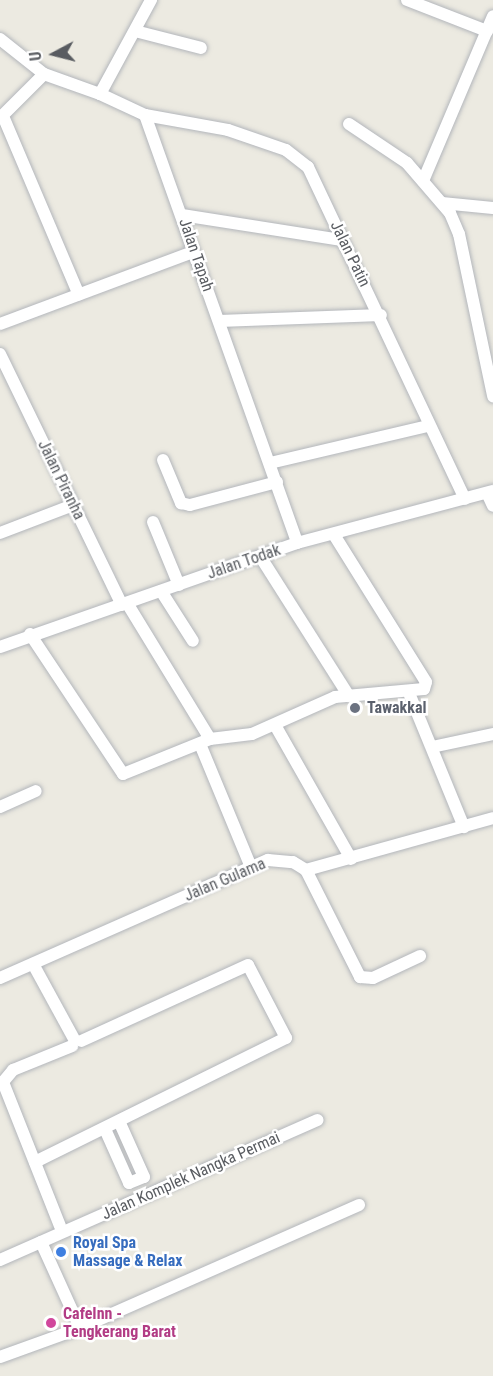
<!DOCTYPE html>
<html>
<head>
<meta charset="utf-8">
<style>
  body { margin:0 }
  #map { position:relative; width:493px; height:1376px; overflow:hidden; background:#eceae1; font-family:"Roboto Condensed",sans-serif }
  div>[style] { position:absolute }
  .roads { filter:drop-shadow(0 0 2px #b3b6bb) drop-shadow(0 0 2px #b3b6bb) }
  .street>* { height:12px; margin:-6px; padding:0 6px; transform-origin:6px; border-radius:6px; background:#fff }
  .dots>* { width:16px; height:16px; translate:-50% -50%; box-sizing:border-box; border:3px solid #fff; border-radius:50% }
  span { translate:-50% -50%; white-space:nowrap; text-align:center; line-height:1.15; -webkit-text-stroke:5px #fff; paint-order:stroke }
  .street-label { font-size:16px; color:#595c61 }
  .worship-label { font-size:16px; color:#5b616d; font-weight:700 }
  .left { translate:0 -50%; text-align:left }
  .shop-label { font-size:16px; color:#366cbe; font-weight:700 }
  .hotel-label { font-size:16px; color:#b23c85; font-weight:700 }
  .north { position:absolute; left:24px; top:24px; width:60px; height:60px; -webkit-text-stroke:4px #fff; paint-order:stroke; rotate:263deg; font-size:16px; font-weight:700; line-height:24px; text-align:center; color:#595c61 }
  .north::after { content:''; display:block; margin:auto; width:21px; height:27px; background:#595c61; clip-path:polygon(50% 0,100% 100%,50% 72%,0 100%) }
</style>
</head>
<body>
<div id="map">
  <div class="roads">
    <div class="street">
      <i style="left:151px;top:0;width:107px;rotate:118.5deg"></i>
      <i style="left:100px;top:94px;width:50px;rotate:25deg"></i>
      <i style="left:145px;top:115px;width:454px;rotate:70.4deg"></i>
      <i style="left:407px;top:0;width:86px;rotate:21.2deg"></i>
      <i style="left:135px;top:31px;width:68px;rotate:14.4deg"></i>
      <i style="left:0;top:39px;width:56px;rotate:38.5deg"></i>
      <i style="left:44px;top:74px;width:59px;rotate:19.7deg"></i>
      <i style="left:145px;top:115px;width:84px;rotate:10.2deg"></i>
      <i style="left:228px;top:130px;width:61px;rotate:19deg"></i>
      <i style="left:286px;top:150px;width:28px;rotate:38deg"></i>
      <i style="left:308px;top:167px;width:367px;rotate:64.7deg"></i>
      <i style="left:3px;top:116px;width:194px;rotate:67deg"></i>
      <i style="left:0;top:118px;width:62px;rotate:-45deg"></i>
      <i style="left:349px;top:124px;width:70px;rotate:33.9deg"></i>
      <i style="left:407px;top:163px;width:66px;rotate:49.3deg"></i>
      <i style="left:450px;top:213px;width:23px;rotate:67deg"></i>
      <i style="left:459px;top:234px;width:166px;rotate:78.1deg"></i>
      <i style="left:423px;top:181px;width:179px;rotate:-67deg"></i>
      <i style="left:442px;top:203px;width:51px;rotate:5.6deg"></i>
      <i style="left:182px;top:215px;width:162px;rotate:8.9deg"></i>
      <i style="left:219px;top:321px;width:162px;rotate:-2.1deg"></i>
      <i style="left:0;top:324px;width:206px;rotate:-20.5deg"></i>
      <i style="left:0;top:354px;width:279px;rotate:64.1deg"></i>
      <i style="left:163px;top:460px;width:47px;rotate:67.3deg"></i>
      <i style="left:181px;top:503px;width:9px;rotate:13deg"></i>
      <i style="left:190px;top:505px;width:90px;rotate:-14.8deg"></i>
      <i style="left:270px;top:463px;width:162px;rotate:-13.2deg"></i>
      <i style="left:487px;top:493px;width:14px;rotate:65deg"></i>
      <i style="left:153px;top:522px;width:68px;rotate:67.6deg"></i>
      <i style="left:0;top:533px;width:78px;rotate:-21deg"></i>
      <i style="left:260px;top:556px;width:166px;rotate:57.6deg"></i>
      <i style="left:161px;top:591px;width:59px;rotate:57.4deg"></i>
      <i style="left:127px;top:603px;width:159px;rotate:58.6deg"></i>
      <i style="left:30px;top:634px;width:168px;rotate:56.4deg"></i>
      <i style="left:123px;top:774px;width:94px;rotate:-21.9deg"></i>
      <i style="left:210px;top:739px;width:42px;rotate:-6.8deg"></i>
      <i style="left:252px;top:734px;width:91px;rotate:-24deg"></i>
      <i style="left:335px;top:697px;width:89px;rotate:-5.1deg"></i>
      <i style="left:424px;top:689px;width:7px;rotate:-74deg"></i>
      <i style="left:426px;top:682px;width:173px;rotate:-122deg"></i>
      <i style="left:0;top:647px;width:315px;rotate:-19.3deg"></i>
      <i style="left:297px;top:543px;width:203px;rotate:-14.9deg"></i>
      <i style="left:409px;top:693px;width:145px;rotate:67.7deg"></i>
      <i style="left:275px;top:725px;width:154px;rotate:60.4deg"></i>
      <i style="left:200px;top:744px;width:133px;rotate:67.5deg"></i>
      <i style="left:432px;top:747px;width:62px;rotate:-12deg"></i>
      <i style="left:0;top:807px;width:39px;rotate:-24deg"></i>
      <i style="left:306px;top:870px;width:120px;rotate:63.2deg"></i>
      <i style="left:360px;top:977px;width:13px;rotate:4deg"></i>
      <i style="left:373px;top:978px;width:52px;rotate:-25.1deg"></i>
      <i style="left:33px;top:964px;width:85px;rotate:61.3deg"></i>
      <i style="left:0;top:978px;width:293px;rotate:-23.8deg"></i>
      <i style="left:268px;top:860px;width:25px;rotate:5deg"></i>
      <i style="left:293px;top:862px;width:15px;rotate:32deg"></i>
      <i style="left:306px;top:870px;width:194px;rotate:-15.5deg"></i>
      <i style="left:105px;top:1129px;width:59px;rotate:66deg"></i>
      <i style="left:129px;top:1183px;width:16px;rotate:-22deg"></i>
      <i style="left:144px;top:1177px;width:61px;rotate:-114.1deg"></i>
      <i style="left:35px;top:1162px;width:280px;rotate:-26.3deg"></i>
      <i style="left:286px;top:1038px;width:82px;rotate:-117.5deg"></i>
      <i style="left:248px;top:965px;width:183px;rotate:155.5deg"></i>
      <i style="left:60px;top:1226px;width:155px;rotate:-111.6deg"></i>
      <i style="left:3px;top:1082px;width:16px;rotate:-50deg"></i>
      <i style="left:13px;top:1070px;width:64px;rotate:-22.1deg"></i>
      <i style="left:41px;top:1242px;width:94px;rotate:65.6deg"></i>
      <i style="left:0;top:1260px;width:347px;rotate:-23.8deg"></i>
      <i style="left:0;top:1357px;width:85px;rotate:-19.9deg"></i>
      <i style="left:80px;top:1328px;width:305px;rotate:-23.8deg"></i>
    </div>
  </div>
  <div class="dots">
    <i style="left:355px;top:708px;background:#6b7280"></i>
    <i style="left:61px;top:1252px;background:#3f7fe0"></i>
    <i style="left:51px;top:1323px;background:#d1479c"></i>
  </div>
  <div class="street-label">
    <span style="left:350px;top:254px;rotate:64deg">Jalan Patin</span>
    <span style="left:196px;top:255px;rotate:71deg">Jalan Tapah</span>
    <span style="left:61px;top:480px;rotate:64deg">Jalan Piranha</span>
    <span style="left:244px;top:562px;rotate:-19deg">Jalan Todak</span>
    <span style="left:225px;top:880px;rotate:-23deg">Jalan Gulama</span>
    <span style="left:191px;top:1176px;rotate:-24deg">Jalan Komplek Nangka Permai</span>
  </div>
  <div class="worship-label">
    <span class="left" style="left:367px;top:708px">Tawakkal</span>
  </div>
  <div class="shop-label">
    <span class="left" style="left:73px;top:1252px">Royal Spa<br>Massage &amp; Relax</span>
  </div>
  <div class="hotel-label">
    <span class="left" style="left:63px;top:1323px">CafeInn -<br>Tengkerang Barat</span>
  </div>
  <div class="north">U</div>
</div>
</body>
</html>
